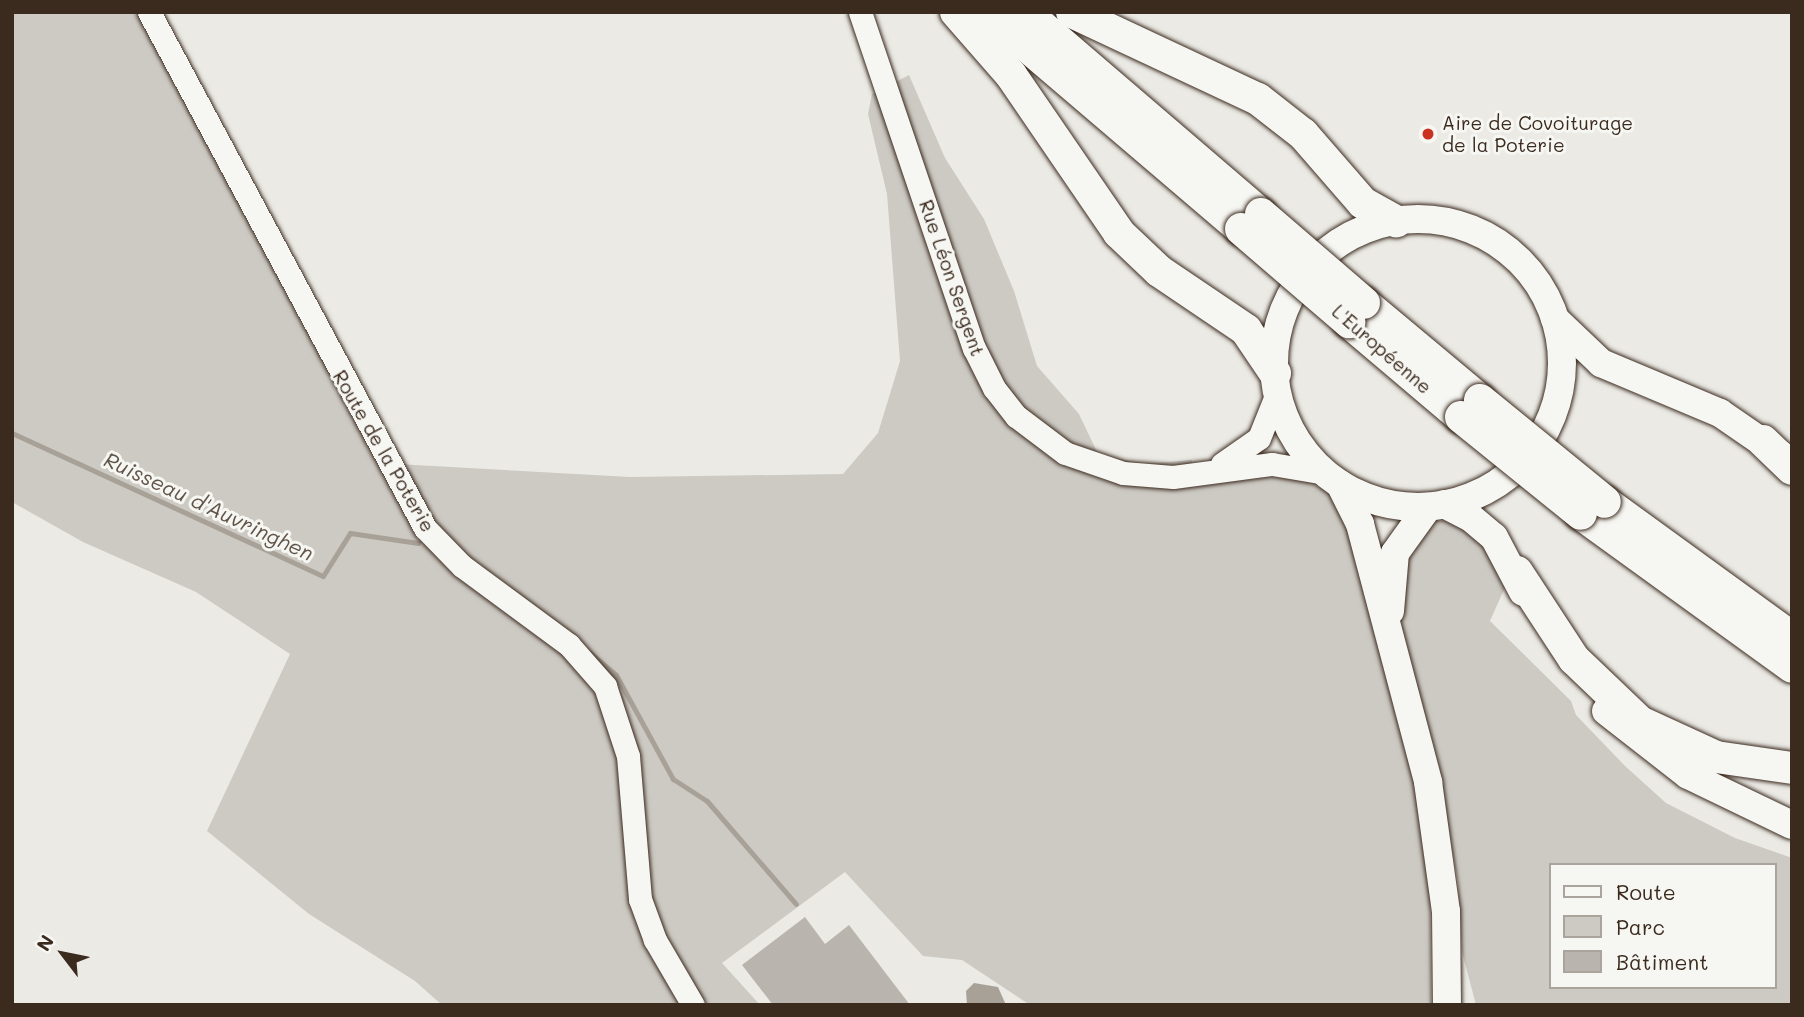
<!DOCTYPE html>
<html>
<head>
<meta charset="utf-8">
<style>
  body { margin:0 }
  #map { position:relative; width:1804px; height:1017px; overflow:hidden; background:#ebeae5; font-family:Mali,sans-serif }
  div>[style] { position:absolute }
  .green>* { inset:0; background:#cdcac4 }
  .water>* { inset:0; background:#a8a198 }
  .stream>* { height:5px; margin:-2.5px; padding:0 2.5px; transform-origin:2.5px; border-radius:2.5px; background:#a8a198 }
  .building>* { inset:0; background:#bab4ae }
  .roads { filter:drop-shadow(0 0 2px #3b2a1e) drop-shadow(0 0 2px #3b2a1e) }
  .minor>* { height:23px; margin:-11.5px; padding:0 11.5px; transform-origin:11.5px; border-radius:11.5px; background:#f6f6f2 }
  .major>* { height:28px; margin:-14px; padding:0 14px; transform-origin:14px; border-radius:14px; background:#f6f6f2 }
  .major>.ring { margin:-14px; padding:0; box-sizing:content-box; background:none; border:28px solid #f6f6f2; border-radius:50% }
  .highway>* { height:32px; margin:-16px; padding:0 16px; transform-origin:16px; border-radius:16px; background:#f6f6f2 }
  .bridges { filter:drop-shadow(0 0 2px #3b2a1e) drop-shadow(0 0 2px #3b2a1e) }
  .highway-bridge>* { height:32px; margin:-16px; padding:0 16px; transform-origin:16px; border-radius:16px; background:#f6f6f2 }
  .dots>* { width:19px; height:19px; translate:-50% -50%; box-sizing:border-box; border:4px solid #f6f6f2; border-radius:50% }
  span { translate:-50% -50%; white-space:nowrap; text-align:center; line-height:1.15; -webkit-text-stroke:6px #f6f6f2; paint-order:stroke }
  .poi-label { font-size:19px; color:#3b2a1e }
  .left { translate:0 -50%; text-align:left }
  .street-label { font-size:19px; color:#3b2a1e }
  .water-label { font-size:21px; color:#615449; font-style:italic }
  .frame { position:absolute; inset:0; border:14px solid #3b2a1e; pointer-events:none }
  .legend { position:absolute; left:1549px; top:863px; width:228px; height:126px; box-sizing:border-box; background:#f6f6f2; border:2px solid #aba49d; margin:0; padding:9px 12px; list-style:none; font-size:21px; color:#3b2a1e }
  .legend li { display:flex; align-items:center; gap:14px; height:35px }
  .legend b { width:35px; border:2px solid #aba49d }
  .north { position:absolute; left:28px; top:919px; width:70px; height:70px; -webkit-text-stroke:5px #f6f6f2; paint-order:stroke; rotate:302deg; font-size:19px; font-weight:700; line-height:28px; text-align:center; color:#3b2a1e }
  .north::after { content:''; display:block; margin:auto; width:24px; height:32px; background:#3b2a1e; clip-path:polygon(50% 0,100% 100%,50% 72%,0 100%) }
</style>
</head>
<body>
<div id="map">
  <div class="green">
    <i style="clip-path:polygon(12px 12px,154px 12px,397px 464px,630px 477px,843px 474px,878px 433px,900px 361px,887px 194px,868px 114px,872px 94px,909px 75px,945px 158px,984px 219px,1014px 291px,1037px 366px,1079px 414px,1098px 454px,1143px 464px,1192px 460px,1196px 486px,1233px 476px,1302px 478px,1330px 493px,1345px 515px,1394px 693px,1419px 805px,1430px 883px,1431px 1005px,1030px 1005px,962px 960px,923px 956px,845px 872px,722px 963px,760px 1005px,442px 1005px,415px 981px,309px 914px,207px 831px,290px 654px,196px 592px,83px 542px,12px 502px)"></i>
    <i style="clip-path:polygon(evenodd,1426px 521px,1450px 521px,1480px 539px,1506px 585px,1490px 621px,1571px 701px,1576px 715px,1625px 766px,1666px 803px,1735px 838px,1792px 858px,1792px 1005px,1476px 1005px,1462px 952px,1458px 881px,1427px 727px,1402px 628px,1398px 586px,1406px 549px,1426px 521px,1550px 865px,1774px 865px,1774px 987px,1550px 987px,1550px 865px)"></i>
  </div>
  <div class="water">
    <i style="clip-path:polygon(974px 983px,998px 987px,1006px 1005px,967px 1005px,966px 991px)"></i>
  </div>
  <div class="stream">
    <i style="left:12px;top:433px;width:342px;rotate:24.7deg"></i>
    <i style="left:323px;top:576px;width:51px;rotate:-57.9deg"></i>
    <i style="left:350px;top:533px;width:69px;rotate:8.4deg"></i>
    <i style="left:590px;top:653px;width:34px;rotate:40deg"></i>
    <i style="left:616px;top:675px;width:119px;rotate:61.3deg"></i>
    <i style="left:673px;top:779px;width:40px;rotate:32.9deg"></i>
    <i style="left:707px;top:801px;width:136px;rotate:49.2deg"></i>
  </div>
  <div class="building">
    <i style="clip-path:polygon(805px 917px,825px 944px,849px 925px,910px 1005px,773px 1005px,742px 965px)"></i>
  </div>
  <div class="roads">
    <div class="minor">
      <i style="left:149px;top:12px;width:585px;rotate:61.86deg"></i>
      <i style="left:425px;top:528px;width:53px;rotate:45.8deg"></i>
      <i style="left:462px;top:566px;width:133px;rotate:36.4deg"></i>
      <i style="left:569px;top:645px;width:55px;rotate:48.7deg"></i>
      <i style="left:605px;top:686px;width:74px;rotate:71.8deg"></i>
      <i style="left:628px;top:756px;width:144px;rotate:85.2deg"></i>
      <i style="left:640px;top:899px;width:44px;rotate:69.9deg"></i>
      <i style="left:655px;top:940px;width:75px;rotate:59.7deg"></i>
      <i style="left:860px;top:12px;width:355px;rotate:71.3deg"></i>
      <i style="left:974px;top:348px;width:45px;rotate:63.4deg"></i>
      <i style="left:994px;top:388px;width:36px;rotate:52deg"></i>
      <i style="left:1016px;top:416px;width:61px;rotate:37.1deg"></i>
      <i style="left:1065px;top:453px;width:61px;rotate:19deg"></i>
      <i style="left:1123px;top:473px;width:50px;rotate:4.6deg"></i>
      <i style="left:1173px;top:477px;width:100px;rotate:-7.5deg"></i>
      <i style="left:1272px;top:464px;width:54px;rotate:9.6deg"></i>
      <i style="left:1222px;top:464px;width:45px;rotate:-35.1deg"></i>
      <i style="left:1259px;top:438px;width:48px;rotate:-68.2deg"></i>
    </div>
    <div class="major">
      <i class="ring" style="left:1274px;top:219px;width:260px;height:260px"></i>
      <i style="left:1555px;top:319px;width:64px;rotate:43.7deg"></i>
      <i style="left:1601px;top:363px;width:129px;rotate:22.8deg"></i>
      <i style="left:1720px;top:413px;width:74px;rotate:34.5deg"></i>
      <i style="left:1340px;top:484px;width:45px;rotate:63.4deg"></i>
      <i style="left:1360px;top:524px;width:267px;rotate:75.2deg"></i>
      <i style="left:1428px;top:782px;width:130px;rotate:82.1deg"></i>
      <i style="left:1446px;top:911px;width:94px;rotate:89.4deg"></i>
      <i style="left:1444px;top:504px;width:29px;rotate:27deg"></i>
      <i style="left:1470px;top:517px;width:31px;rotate:40deg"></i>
      <i style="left:1494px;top:537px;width:62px;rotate:62.2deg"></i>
      <i style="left:1390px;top:611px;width:58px;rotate:-85.1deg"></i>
      <i style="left:1395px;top:553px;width:57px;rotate:-54.3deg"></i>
      <i style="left:1606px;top:711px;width:104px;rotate:38deg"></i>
      <i style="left:1688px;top:775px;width:115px;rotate:25.7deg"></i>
    </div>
    <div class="highway">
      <i style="left:956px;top:12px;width:84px;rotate:48.9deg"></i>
      <i style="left:1011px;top:75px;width:191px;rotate:55.6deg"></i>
      <i style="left:1119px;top:233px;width:55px;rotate:43.5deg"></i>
      <i style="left:1159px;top:271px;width:105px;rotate:34.1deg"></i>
      <i style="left:1246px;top:330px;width:52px;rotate:56deg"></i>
      <i style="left:987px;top:12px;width:334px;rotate:40.5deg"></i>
      <i style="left:1025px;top:12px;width:311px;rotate:40.6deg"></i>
      <i style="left:1072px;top:12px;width:205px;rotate:25.1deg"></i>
      <i style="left:1258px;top:99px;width:57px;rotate:37.9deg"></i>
      <i style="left:1303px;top:134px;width:91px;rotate:49deg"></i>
      <i style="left:1363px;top:203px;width:38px;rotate:29deg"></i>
      <i style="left:1364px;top:303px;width:151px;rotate:39.9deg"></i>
      <i style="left:1349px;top:322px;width:147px;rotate:40.3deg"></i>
      <i style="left:1763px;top:441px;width:40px;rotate:44deg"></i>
      <i style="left:1605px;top:502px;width:231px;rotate:36deg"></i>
      <i style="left:1581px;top:514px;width:261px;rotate:35.9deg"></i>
      <i style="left:1517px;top:572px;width:104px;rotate:56.8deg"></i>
      <i style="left:1574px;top:659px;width:91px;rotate:43.7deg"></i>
      <i style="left:1640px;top:722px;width:84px;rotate:24.7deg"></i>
      <i style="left:1716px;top:757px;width:77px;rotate:8.2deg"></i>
    </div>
  </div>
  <div class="bridges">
    <div class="highway-bridge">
      <i style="left:1261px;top:214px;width:136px;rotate:40.8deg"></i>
      <i style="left:1241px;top:229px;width:143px;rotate:40.7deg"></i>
      <i style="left:1480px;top:400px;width:161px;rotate:39.2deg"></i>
      <i style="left:1461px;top:417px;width:154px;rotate:38.9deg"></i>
    </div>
  </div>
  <div class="dots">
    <i style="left:1428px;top:134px;background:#c8321e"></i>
  </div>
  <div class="poi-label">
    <span class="left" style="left:1442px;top:134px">Aire de Covoiturage<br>de la Poterie</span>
  </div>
  <div class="street-label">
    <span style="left:952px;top:278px;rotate:71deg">Rue Léon Sergent</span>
    <span style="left:1382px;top:349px;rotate:41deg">L'Européenne</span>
    <span style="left:384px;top:451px;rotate:60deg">Route de la Poterie</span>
  </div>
  <div class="water-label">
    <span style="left:209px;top:506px;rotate:25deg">Ruisseau d'Auvringhen</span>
  </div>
  <div class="frame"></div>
  <ul class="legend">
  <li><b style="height:9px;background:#f6f6f2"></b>Route</li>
  <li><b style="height:19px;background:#cdcac4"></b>Parc</li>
  <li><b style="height:19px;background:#bab4ae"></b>Bâtiment</li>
  </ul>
  <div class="north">N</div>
</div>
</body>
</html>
